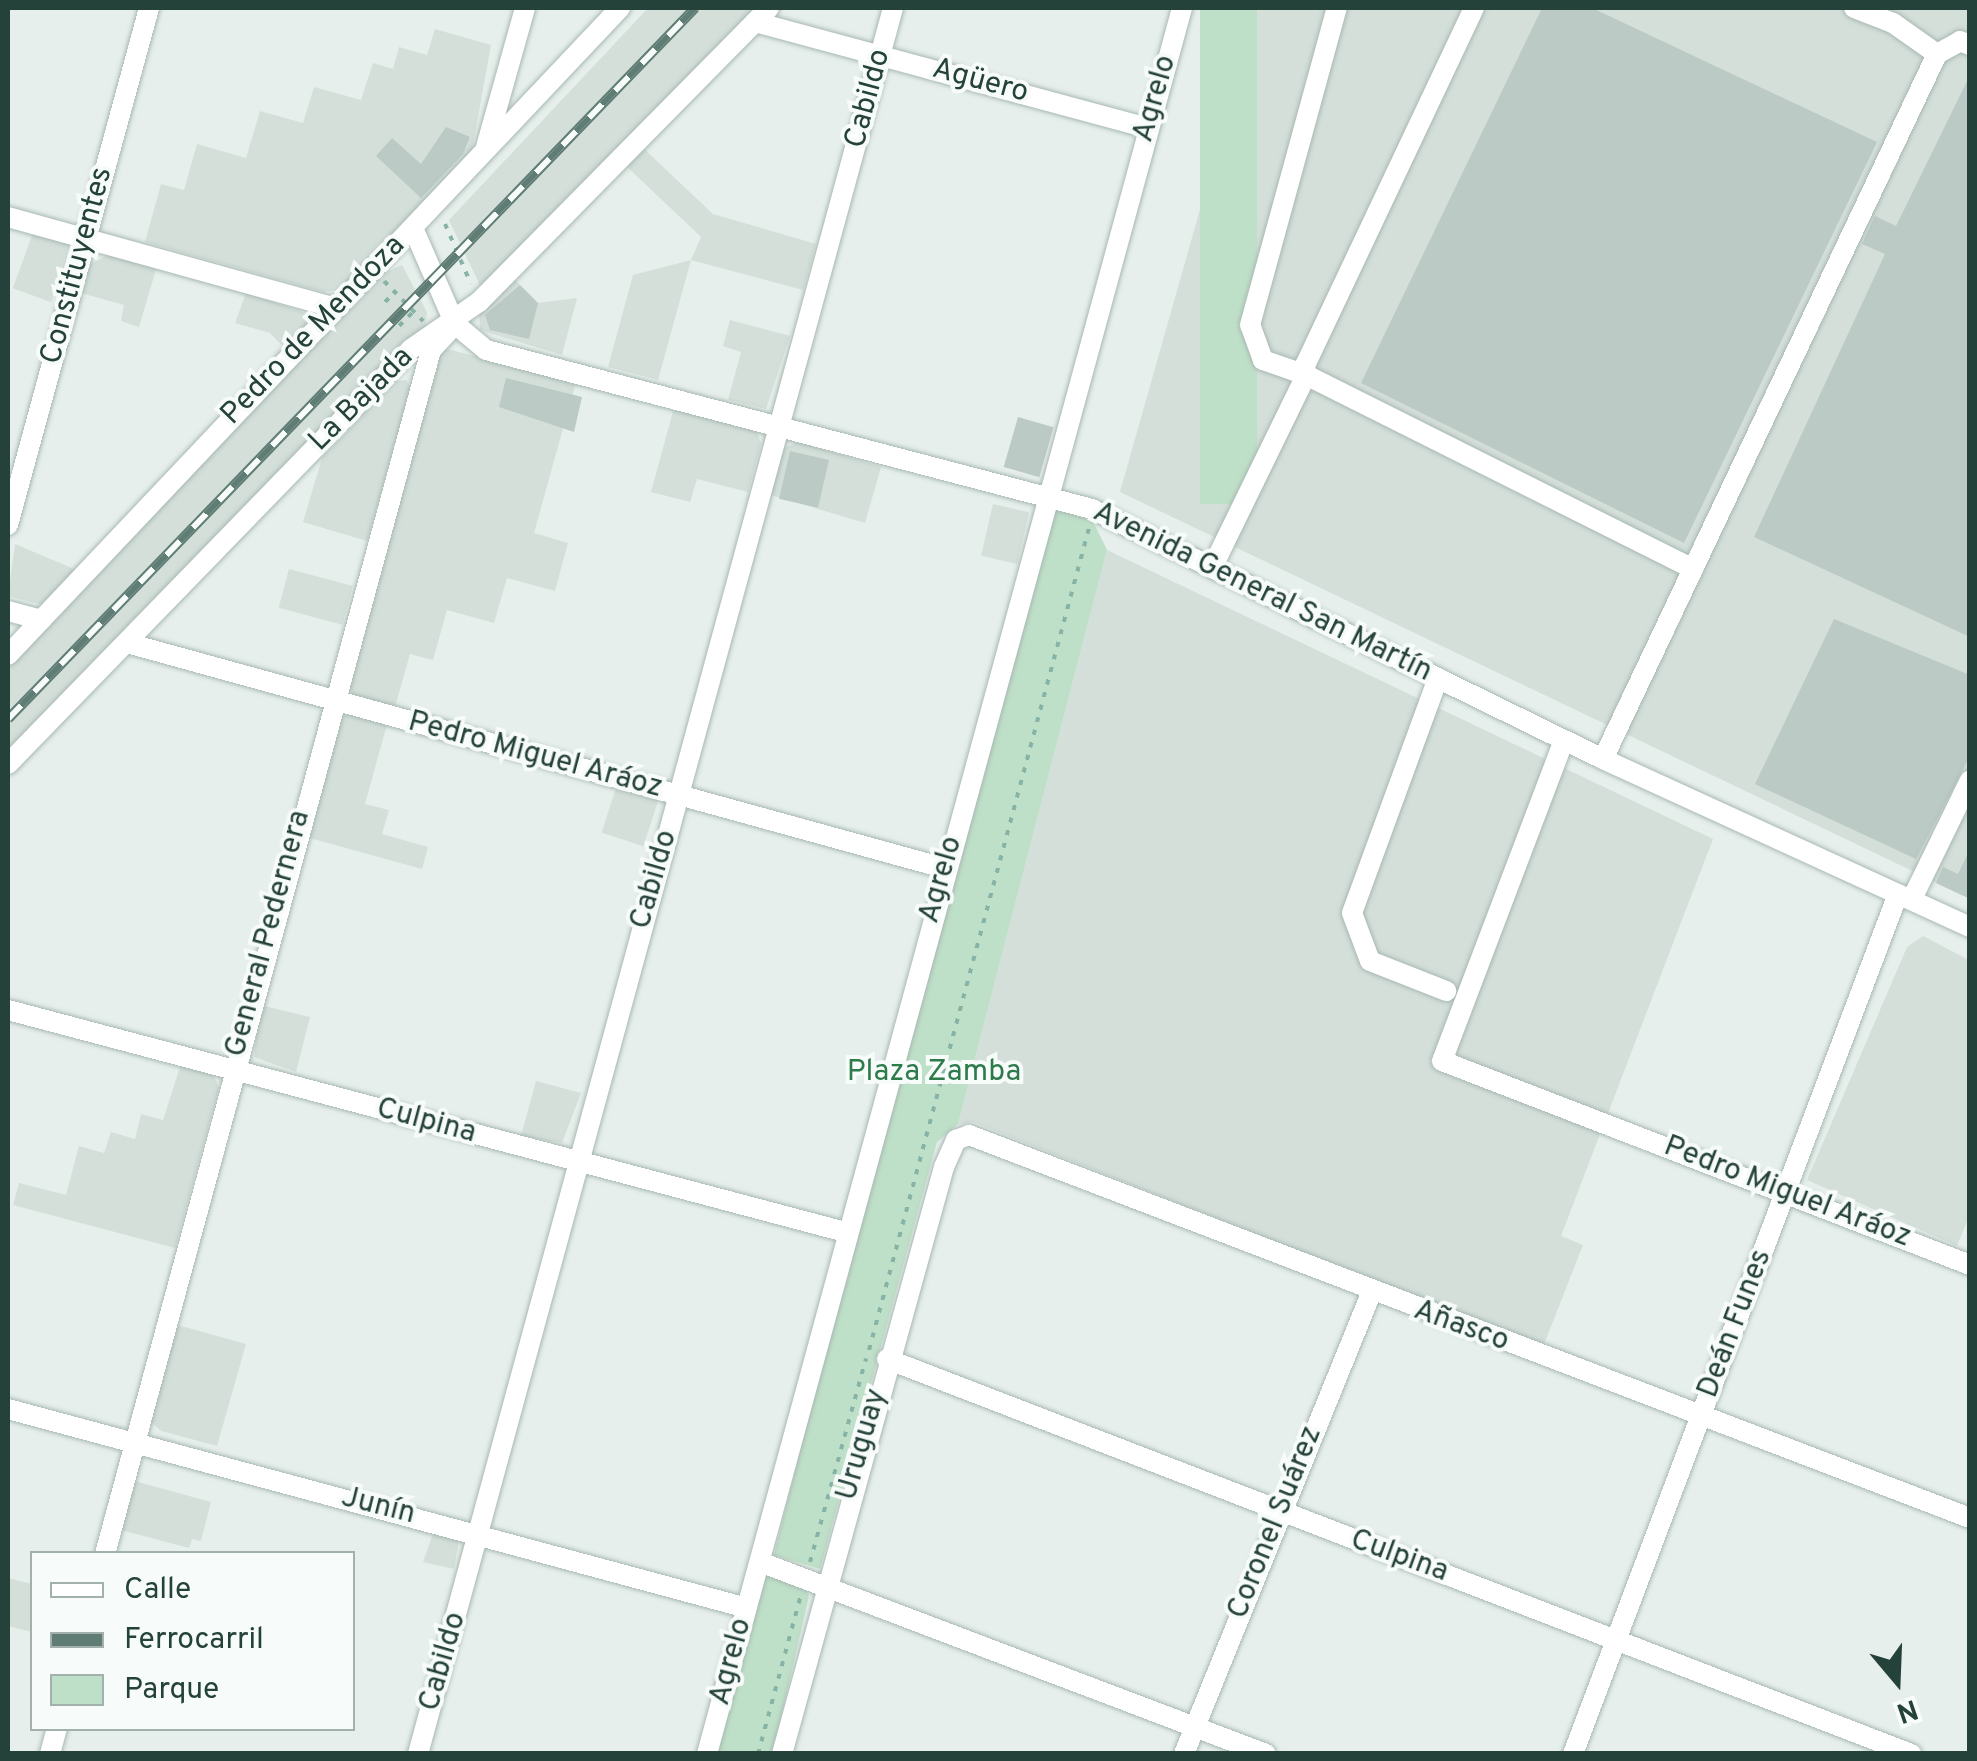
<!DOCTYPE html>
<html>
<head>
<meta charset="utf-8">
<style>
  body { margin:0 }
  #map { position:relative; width:1977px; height:1761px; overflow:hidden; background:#e6efeb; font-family:Overpass,sans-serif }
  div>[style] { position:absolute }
  .built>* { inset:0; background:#d4dfda; transform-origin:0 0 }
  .green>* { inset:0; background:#bfe0c8; transform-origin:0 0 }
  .building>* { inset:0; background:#bbcac4; transform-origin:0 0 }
  .path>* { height:4px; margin-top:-2px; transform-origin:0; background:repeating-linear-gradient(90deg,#86b3a5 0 5px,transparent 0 13px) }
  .roads { filter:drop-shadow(0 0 2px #a8b8b2) drop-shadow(0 0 2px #a8b8b2) }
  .minor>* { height:20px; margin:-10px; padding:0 10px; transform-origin:10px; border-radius:10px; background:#fff }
  .rail>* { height:10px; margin-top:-5px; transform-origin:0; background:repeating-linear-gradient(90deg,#f7fbf9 0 19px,#5f7d75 0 38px); box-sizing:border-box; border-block:2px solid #5f7d75 }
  span { translate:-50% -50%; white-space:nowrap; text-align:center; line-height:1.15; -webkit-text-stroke:8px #f7fbf9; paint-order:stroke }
  .street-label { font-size:30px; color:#24423a }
  .park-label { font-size:30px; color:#2d7a4b }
  .frame { position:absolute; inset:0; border:10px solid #24423a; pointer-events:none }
  .legend { position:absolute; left:30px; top:1551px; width:325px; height:180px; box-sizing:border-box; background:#f7fbf9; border:2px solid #a3b1ad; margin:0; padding:12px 18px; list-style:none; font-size:30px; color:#24423a }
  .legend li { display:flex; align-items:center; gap:20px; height:50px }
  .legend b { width:50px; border:2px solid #a3b1ad }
  .north { position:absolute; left:1847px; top:1631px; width:100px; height:100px; -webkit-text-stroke:8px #f7fbf9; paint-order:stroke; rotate:161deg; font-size:28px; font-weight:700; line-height:40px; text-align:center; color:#24423a }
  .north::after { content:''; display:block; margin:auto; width:35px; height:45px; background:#24423a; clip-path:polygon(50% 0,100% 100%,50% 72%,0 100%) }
</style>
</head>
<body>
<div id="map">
  <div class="built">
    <i style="clip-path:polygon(648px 8px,760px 8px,484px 294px,449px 220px)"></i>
    <i style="clip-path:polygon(1257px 8px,1969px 8px,1969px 898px,1120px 492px)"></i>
    <i style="clip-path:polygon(435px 29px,491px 45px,471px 156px,344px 289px,324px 292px,145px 242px,161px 184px,184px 190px,197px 144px,246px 158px,260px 111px,303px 123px,314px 87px,361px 100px,373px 63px,393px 69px,399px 47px,427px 55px)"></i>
    <i style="clip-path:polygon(641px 146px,713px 214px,816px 244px,803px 290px,691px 260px,658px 380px,608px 367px,633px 275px,691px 260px,701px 237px,624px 164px)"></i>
    <i style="left:34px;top:230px;width:41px;height:62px;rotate:20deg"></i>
    <i style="clip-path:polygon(110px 254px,157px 266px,139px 327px,121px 321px,124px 305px,81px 293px,88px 265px)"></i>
    <i style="clip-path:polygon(402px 265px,427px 312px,425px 328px,8px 753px,8px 660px,382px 274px)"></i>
    <i style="clip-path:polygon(513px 278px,538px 303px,577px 298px,562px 355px,480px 330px,479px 312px)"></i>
    <i style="clip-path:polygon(246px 293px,305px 313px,313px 323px,288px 352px,270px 333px,235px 323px)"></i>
    <i style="clip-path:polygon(730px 320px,790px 336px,766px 409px,728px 400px,741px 352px,723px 346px)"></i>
    <i style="clip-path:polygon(447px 349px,576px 382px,534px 533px,568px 543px,555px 591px,507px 578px,494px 623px,447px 610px,433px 660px,410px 654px,395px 707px,354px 695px,348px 685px,435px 356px)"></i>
    <i style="clip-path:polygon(406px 380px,411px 388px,367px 541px,303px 522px,322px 458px,396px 381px)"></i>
    <i style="clip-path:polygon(674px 408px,757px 431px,761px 444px,748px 492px,697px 479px,690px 502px,651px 492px)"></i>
    <i style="clip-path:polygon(798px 442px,881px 467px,865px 523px,768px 494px,781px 449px)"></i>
    <i style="left:993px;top:504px;width:37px;height:53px;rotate:13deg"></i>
    <i style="clip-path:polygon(15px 544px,79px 571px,42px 605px,8px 596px)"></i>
    <i style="clip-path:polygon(1107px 550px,1713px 839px,1561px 1236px,1583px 1245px,1543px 1347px,973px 1122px,958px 1124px)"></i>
    <i style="left:289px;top:569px;width:66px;height:40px;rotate:15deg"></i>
    <i style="clip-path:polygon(355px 712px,388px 721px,365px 804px,389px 810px,382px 834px,428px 847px,422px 869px,306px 837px,341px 718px)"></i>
    <i style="left:617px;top:785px;width:44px;height:50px;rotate:18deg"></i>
    <i style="clip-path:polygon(1923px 936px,1969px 960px,1970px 1214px,1957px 1246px,1807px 1180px,1907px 947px)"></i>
    <i style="clip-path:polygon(260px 1005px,310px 1017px,296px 1072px,254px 1057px)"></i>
    <i style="clip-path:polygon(181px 1064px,212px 1072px,219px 1087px,175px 1248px,13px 1205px,19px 1183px,66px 1195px,79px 1146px,104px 1153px,111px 1132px,135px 1139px,141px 1114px,163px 1120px)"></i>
    <i style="clip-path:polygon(536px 1081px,581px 1093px,562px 1143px,521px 1136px)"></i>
    <i style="clip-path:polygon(174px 1324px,246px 1344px,217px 1446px,161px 1431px,151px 1422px)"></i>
    <i style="clip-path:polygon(131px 1480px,211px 1502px,201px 1541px,192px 1539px,189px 1548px,117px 1529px)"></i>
    <i style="clip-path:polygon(436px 1525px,459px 1542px,454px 1569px,423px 1562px)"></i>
    <i style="clip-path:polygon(8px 1578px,32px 1584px,32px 1632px,8px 1626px)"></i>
  </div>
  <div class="green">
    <i style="left:1200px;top:8px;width:57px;height:496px"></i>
    <i style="clip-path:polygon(1062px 509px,1092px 519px,1107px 550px,958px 1124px,937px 1142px,820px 1569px,774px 1555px,888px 1099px,1052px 512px)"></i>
    <i style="clip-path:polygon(765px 1571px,804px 1584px,809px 1596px,773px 1753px,715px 1754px)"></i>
  </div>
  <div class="building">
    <i style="clip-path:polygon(1542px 8px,1592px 8px,1877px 142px,1684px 543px,1361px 383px)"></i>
    <i style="clip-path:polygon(1970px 75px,1970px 637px,1754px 537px,1885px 254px,1862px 244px,1875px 216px,1896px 226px)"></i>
    <i style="clip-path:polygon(446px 127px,470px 137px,463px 154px,421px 198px,376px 156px,392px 138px,421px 164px)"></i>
    <i style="clip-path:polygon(520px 285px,538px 303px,529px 339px,490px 330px,485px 315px)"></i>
    <i style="clip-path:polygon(506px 378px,582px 397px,574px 432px,499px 407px)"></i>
    <i style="left:1018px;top:417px;width:37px;height:52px;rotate:16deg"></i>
    <i style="left:790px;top:451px;width:40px;height:49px;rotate:13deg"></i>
    <i style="clip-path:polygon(1834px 619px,1970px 675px,1970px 756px,1916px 859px,1755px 784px)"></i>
    <i style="clip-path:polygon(1970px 849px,1970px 899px,1936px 883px,1943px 867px,1958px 874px)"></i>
  </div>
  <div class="path">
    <i style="left:445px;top:224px;width:65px;rotate:66.6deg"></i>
    <i style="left:384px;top:281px;width:56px;rotate:45.7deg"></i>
    <i style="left:385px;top:302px;width:16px;rotate:-45deg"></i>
    <i style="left:399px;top:326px;width:21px;rotate:-45deg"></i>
    <i style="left:869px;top:1350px;width:851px;rotate:-75.02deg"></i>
    <i style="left:810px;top:1562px;width:211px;rotate:-74.6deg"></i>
    <i style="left:758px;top:1754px;width:162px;rotate:-74.9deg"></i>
  </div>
  <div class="roads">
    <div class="minor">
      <i style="left:1474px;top:8px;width:395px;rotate:115.3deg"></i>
      <i style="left:1305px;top:365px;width:10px;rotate:84deg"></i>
      <i style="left:1306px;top:375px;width:433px;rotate:26.6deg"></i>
      <i style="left:1854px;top:8px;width:42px;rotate:21deg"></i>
      <i style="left:1893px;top:23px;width:54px;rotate:35.2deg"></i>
      <i style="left:755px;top:22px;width:406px;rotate:15.1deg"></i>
      <i style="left:486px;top:147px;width:144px;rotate:-74.3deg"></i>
      <i style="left:8px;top:217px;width:340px;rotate:15.5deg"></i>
      <i style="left:413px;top:228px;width:105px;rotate:66.4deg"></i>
      <i style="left:455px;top:324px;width:40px;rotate:40deg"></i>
      <i style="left:486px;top:350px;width:627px;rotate:14.7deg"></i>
      <i style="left:1092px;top:509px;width:569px;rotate:26.07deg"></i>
      <i style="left:1603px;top:759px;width:404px;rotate:24.6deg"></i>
      <i style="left:8px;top:525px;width:536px;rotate:-74.74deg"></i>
      <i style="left:1212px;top:568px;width:215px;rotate:-64deg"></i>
      <i style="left:1306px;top:375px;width:46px;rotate:-160.8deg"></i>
      <i style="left:1263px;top:360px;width:37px;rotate:-110deg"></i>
      <i style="left:1250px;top:325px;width:329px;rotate:-74.7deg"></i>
      <i style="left:8px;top:611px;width:34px;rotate:15deg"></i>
      <i style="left:127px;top:643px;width:847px;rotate:15.4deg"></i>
      <i style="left:8px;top:655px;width:891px;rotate:-46.59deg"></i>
      <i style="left:1438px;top:678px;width:250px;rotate:110.1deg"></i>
      <i style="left:1352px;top:913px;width:51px;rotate:69.4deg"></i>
      <i style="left:1370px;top:961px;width:82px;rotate:21.5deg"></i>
      <i style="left:1564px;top:740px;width:343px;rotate:110.8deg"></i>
      <i style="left:1442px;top:1061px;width:566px;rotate:21.12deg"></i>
      <i style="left:1603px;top:759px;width:780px;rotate:-64.65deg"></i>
      <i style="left:1937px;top:54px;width:26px;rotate:-29deg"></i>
      <i style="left:1960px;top:41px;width:11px;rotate:22deg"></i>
      <i style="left:8px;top:764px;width:578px;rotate:-45.84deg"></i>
      <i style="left:411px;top:349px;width:83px;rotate:-34.7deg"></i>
      <i style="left:479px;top:302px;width:413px;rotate:-45.4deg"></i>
      <i style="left:1912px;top:899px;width:132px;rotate:-64deg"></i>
      <i style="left:8px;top:1010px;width:866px;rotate:14.85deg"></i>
      <i style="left:887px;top:1359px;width:1098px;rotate:21.09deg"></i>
      <i style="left:8px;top:1409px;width:765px;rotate:15.07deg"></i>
      <i style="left:105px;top:1554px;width:1247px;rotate:-74.85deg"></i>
      <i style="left:431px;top:350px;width:35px;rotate:-47deg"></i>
      <i style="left:760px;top:1562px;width:541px;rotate:20.78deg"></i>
      <i style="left:50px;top:1754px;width:27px;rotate:-75deg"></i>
      <i style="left:418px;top:1754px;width:1809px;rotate:-74.78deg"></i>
      <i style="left:707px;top:1754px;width:1809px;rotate:-74.78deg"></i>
      <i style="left:782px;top:1754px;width:609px;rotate:-74.57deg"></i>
      <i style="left:944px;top:1167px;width:30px;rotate:-66deg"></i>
      <i style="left:956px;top:1140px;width:14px;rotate:-21deg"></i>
      <i style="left:969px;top:1135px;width:1072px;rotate:20.94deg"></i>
      <i style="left:1184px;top:1754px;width:497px;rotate:-67.9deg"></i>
      <i style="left:1573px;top:1754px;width:919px;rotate:-69.3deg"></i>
    </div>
  </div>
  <div class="rail">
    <i style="left:8px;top:719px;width:989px;rotate:-45.98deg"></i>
  </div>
  <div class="street-label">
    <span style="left:980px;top:82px;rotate:15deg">Agüero</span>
    <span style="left:869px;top:99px;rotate:-75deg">Cabildo</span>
    <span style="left:1156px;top:99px;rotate:-74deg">Agrelo</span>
    <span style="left:78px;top:266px;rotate:-75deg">Constituyentes</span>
    <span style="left:314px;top:331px;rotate:-46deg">Pedro de Mendoza</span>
    <span style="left:362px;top:400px;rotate:-45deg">La Bajada</span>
    <span style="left:1262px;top:593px;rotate:26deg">Avenida General San Martín</span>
    <span style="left:535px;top:756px;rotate:15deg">Pedro Miguel Aráoz</span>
    <span style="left:655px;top:880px;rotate:-74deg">Cabildo</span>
    <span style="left:942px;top:880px;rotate:-74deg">Agrelo</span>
    <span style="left:269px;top:934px;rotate:-75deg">General Pedernera</span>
    <span style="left:426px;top:1122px;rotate:15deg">Culpina</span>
    <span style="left:1787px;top:1193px;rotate:21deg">Pedro Miguel Aráoz</span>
    <span style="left:1736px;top:1324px;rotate:-69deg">Deán Funes</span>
    <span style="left:1461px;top:1327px;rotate:20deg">Añasco</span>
    <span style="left:863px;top:1445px;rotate:-74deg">Uruguay</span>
    <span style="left:378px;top:1507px;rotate:14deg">Junín</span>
    <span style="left:1276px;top:1523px;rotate:-68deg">Coronel Suárez</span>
    <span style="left:1399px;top:1557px;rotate:20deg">Culpina</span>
    <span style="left:444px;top:1662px;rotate:-74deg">Cabildo</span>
    <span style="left:732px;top:1662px;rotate:-75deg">Agrelo</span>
  </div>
  <div class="park-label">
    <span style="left:934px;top:1073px">Plaza Zamba</span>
  </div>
  <div class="frame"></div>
  <ul class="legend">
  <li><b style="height:12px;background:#fff"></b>Calle</li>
  <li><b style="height:12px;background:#5f7d75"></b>Ferrocarril</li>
  <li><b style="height:28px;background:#bfe0c8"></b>Parque</li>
  </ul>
  <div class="north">N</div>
</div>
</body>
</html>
